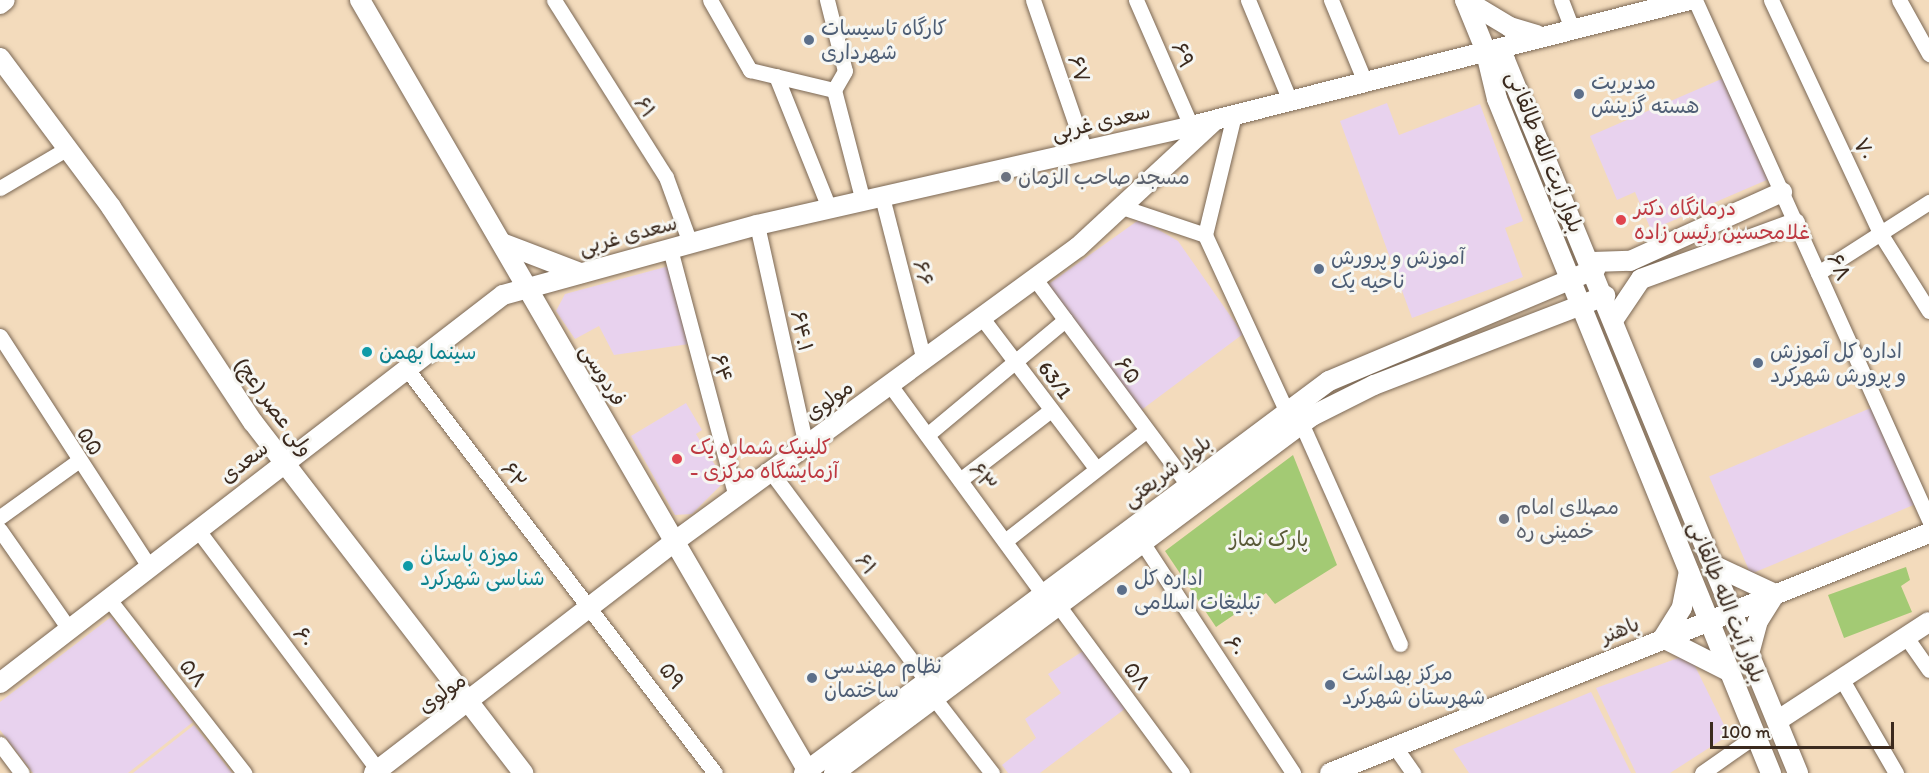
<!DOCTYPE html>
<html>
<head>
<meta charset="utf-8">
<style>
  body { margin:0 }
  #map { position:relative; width:1929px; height:773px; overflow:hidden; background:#f3dbbc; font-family:Itim,"Playpen Sans Arabic",sans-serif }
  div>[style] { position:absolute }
  .built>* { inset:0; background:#e8d2ee; transform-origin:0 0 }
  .green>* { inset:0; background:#a3ca74 }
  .roads { filter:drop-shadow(0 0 2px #7b6855) drop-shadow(0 0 2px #7b6855) }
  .minor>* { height:15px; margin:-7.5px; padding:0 7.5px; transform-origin:7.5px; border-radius:7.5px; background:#fff }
  .major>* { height:20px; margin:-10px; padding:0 10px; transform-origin:10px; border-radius:10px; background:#fff }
  .dots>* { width:16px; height:16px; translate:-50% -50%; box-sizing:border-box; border:3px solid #f6f6f2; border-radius:50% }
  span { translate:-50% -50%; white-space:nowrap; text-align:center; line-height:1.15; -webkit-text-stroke:6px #f6f6f2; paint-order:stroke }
  .service-label { font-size:21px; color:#4e5e75 }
  .left { translate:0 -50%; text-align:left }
  .street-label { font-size:21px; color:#3b2a1e }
  .worship-label { font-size:21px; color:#5b616d }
  .health-label { font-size:21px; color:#be3a42 }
  .culture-label { font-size:21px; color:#0d838f }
  .park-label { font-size:21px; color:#5a5a38 }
  .scale { position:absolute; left:1710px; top:722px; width:184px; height:27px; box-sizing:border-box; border:3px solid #3b2a1e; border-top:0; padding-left:8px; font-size:18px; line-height:21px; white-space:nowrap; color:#3b2a1e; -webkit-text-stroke:4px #f6f6f2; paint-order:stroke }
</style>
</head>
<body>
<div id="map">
  <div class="built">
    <i style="clip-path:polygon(1726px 77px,1769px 179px,1651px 230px,1635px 192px,1617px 200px,1590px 136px)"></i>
    <i style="clip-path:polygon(1387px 103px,1399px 135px,1480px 104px,1523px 221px,1505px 228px,1523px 277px,1412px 318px,1340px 121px)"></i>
    <i style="clip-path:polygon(1140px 219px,1178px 241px,1243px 334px,1140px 411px,1046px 286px)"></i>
    <i style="clip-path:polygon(669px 266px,689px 344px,614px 355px,599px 326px,575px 339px,556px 311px,565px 294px)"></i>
    <i style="clip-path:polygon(686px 403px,702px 430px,696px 434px,725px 481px,692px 514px,675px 515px,631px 436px)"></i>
    <i style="left:1873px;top:407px;width:106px;height:178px;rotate:67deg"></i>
    <i style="clip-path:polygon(111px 617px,193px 722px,128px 773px,33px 773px,0 730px,0 702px)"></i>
    <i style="clip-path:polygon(1083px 651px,1126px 708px,1040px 773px,1008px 773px,1002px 765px,1036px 738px,1025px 719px,1061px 693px,1048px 674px)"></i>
    <i style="clip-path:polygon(1689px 654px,1729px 735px,1670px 773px,1636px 773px,1596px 688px)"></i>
    <i style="clip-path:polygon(1591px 692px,1631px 773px,1469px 773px,1453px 749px)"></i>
    <i style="clip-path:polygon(194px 725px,232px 773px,133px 773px)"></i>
  </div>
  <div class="green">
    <i style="clip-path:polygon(1293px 455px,1337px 565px,1275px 604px,1266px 593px,1216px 627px,1165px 551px)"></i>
    <i style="clip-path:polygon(1906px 567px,1910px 580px,1901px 586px,1912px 612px,1844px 638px,1828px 595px)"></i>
  </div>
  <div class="roads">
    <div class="minor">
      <i style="left:554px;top:0;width:209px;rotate:57.7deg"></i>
      <i style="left:666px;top:177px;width:70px;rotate:70deg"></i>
      <i style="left:710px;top:0;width:81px;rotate:60.3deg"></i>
      <i style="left:750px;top:70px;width:86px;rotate:13.4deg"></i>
      <i style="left:827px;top:0;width:73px;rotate:75.8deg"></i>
      <i style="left:845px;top:71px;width:22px;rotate:120deg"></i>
      <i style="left:834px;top:90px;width:115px;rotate:75.4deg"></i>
      <i style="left:1033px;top:0;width:160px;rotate:71deg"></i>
      <i style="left:1136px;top:0;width:137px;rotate:66.4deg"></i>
      <i style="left:1248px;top:0;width:109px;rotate:67.4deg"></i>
      <i style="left:1331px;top:0;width:89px;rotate:67.5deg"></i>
      <i style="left:1561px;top:0;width:30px;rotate:69deg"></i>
      <i style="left:1695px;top:0;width:570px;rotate:65.77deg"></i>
      <i style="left:1771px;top:0;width:257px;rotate:64.9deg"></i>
      <i style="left:1880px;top:233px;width:92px;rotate:57.9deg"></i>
      <i style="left:1899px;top:0;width:62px;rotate:60.9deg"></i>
      <i style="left:776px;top:76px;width:142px;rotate:68.1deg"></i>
      <i style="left:1234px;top:115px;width:123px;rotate:103.6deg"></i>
      <i style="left:1205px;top:235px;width:193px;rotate:65.2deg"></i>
      <i style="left:0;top:188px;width:79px;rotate:-30.5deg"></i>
      <i style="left:882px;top:197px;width:168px;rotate:75.6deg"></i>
      <i style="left:1125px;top:208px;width:84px;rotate:18.6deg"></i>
      <i style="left:757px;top:225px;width:226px;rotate:77.5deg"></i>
      <i style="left:670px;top:249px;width:257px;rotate:75.1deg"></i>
      <i style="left:1818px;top:273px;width:132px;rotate:-32.6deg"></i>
      <i style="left:1035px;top:279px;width:257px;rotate:53.4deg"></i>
      <i style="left:982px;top:318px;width:187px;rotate:52.8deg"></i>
      <i style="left:0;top:336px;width:274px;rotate:57.1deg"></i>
      <i style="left:406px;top:368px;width:509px;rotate:52.66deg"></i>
      <i style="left:890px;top:385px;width:259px;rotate:53.8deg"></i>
      <i style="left:1302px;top:425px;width:240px;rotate:65.9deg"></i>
      <i style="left:927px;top:435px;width:180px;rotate:-39.8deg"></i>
      <i style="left:771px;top:472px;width:261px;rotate:53.3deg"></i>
      <i style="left:960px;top:480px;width:115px;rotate:-37.6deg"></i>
      <i style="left:0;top:517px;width:96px;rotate:-35.7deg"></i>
      <i style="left:197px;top:529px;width:305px;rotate:53.1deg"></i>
      <i style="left:0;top:530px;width:121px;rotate:55.1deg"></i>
      <i style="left:1005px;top:541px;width:180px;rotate:-38deg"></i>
      <i style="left:1142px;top:542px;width:276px;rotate:56.8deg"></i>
      <i style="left:108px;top:598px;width:222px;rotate:52.1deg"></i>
      <i style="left:1058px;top:605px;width:209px;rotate:53.6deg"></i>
      <i style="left:1906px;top:637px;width:40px;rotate:55.1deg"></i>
      <i style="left:1841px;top:678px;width:110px;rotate:59.9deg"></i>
      <i style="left:934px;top:698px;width:95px;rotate:52.3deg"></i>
      <i style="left:0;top:744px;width:36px;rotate:53deg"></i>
      <i style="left:1395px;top:747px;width:32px;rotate:55deg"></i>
      <i style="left:1702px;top:773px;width:66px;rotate:-35.1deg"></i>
    </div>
    <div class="major">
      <i style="left:360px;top:0;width:894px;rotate:59.85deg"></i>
      <i style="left:1465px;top:0;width:53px;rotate:67.8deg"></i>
      <i style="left:1485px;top:49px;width:51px;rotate:76.5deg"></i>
      <i style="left:1497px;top:99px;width:728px;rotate:67.88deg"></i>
      <i style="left:1465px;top:0;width:52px;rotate:31deg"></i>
      <i style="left:1510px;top:27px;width:28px;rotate:17deg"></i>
      <i style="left:0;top:4px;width:6px;rotate:-39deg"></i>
      <i style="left:1485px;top:49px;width:23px;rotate:29deg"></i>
      <i style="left:1505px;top:60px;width:771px;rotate:67.66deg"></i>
      <i style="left:0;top:58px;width:186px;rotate:53.3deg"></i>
      <i style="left:111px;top:207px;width:258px;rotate:56.6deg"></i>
      <i style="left:253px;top:422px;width:443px;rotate:52.4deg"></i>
      <i style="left:502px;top:243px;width:84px;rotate:21deg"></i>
      <i style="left:1592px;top:262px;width:38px;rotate:-2deg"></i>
      <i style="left:1630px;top:261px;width:167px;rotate:-24.4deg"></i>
      <i style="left:1614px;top:319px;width:48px;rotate:-56deg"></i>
      <i style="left:1641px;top:279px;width:164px;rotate:-20deg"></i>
      <i style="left:1713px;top:565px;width:68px;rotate:25.1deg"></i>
      <i style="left:1663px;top:638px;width:75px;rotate:26.9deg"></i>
      <i style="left:1663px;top:638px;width:36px;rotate:-58deg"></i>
      <i style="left:1682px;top:607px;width:36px;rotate:-79deg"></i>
      <i style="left:1749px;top:654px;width:34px;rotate:-75deg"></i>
      <i style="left:1758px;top:621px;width:32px;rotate:-58deg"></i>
      <i style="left:0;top:683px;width:635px;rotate:-37.65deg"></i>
      <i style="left:503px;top:295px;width:263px;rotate:-15.4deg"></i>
      <i style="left:757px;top:225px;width:445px;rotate:-12.8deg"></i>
      <i style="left:1191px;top:126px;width:515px;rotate:-14.17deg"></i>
      <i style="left:1777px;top:721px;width:181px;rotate:-33.1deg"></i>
      <i style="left:374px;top:773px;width:379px;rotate:-37.6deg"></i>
      <i style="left:674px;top:542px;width:500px;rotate:-36.14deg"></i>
      <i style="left:1078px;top:247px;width:185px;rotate:-42.8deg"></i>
      <i style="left:804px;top:773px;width:655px;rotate:-36.75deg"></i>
      <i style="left:1329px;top:381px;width:289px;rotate:-22.8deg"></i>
      <i style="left:834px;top:773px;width:597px;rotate:-36.75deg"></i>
      <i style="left:1312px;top:416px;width:69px;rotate:-26.6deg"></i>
      <i style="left:1374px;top:385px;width:248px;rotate:-21.1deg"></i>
      <i style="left:1330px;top:773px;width:645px;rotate:-21.83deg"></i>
    </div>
  </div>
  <div class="dots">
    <i style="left:809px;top:40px;background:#5c6f8a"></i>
    <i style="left:1579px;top:94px;background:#5c6f8a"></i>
    <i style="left:1006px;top:177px;background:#6b7280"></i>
    <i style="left:1621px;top:220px;background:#e0444e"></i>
    <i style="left:1319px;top:269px;background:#5c6f8a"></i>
    <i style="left:367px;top:352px;background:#0f9aa8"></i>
    <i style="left:1758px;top:363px;background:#5c6f8a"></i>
    <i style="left:677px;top:459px;background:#e0444e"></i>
    <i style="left:1504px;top:519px;background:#6b7280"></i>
    <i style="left:408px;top:566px;background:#0f9aa8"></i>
    <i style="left:1122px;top:590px;background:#5c6f8a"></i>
    <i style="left:812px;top:678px;background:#5c6f8a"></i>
    <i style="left:1330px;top:685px;background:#5c6f8a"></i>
  </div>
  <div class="service-label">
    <span class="left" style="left:821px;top:40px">کارگاه تاسیسات<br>شهرداری</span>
    <span class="left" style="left:1591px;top:94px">مدیریت<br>هسته گزینش</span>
    <span class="left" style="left:1331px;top:269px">آموزش و پرورش<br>ناحیه یک</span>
    <span class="left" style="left:1770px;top:363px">اداره کل آموزش<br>و پرورش شهرکرد</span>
    <span class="left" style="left:1134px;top:590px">اداره کل<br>تبلیغات اسلامی</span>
    <span class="left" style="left:824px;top:678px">نظام مهندسی<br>ساختمان</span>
    <span class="left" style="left:1342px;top:685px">مرکز بهداشت<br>شهرستان شهرکرد</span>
  </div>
  <div class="street-label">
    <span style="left:1183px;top:55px;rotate:67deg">۶۹</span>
    <span style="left:1079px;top:69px;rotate:71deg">۶۷</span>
    <span style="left:645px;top:107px;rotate:56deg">۶۱</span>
    <span style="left:1101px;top:122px;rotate:-13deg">سعدی غربی</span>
    <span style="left:1864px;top:149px;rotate:65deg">۷۰</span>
    <span style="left:1545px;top:152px;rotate:68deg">بلوار آیت الله طالقانی</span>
    <span style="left:628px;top:235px;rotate:-15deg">سعدی غربی</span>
    <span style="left:1839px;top:267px;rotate:65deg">۶۸</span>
    <span style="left:923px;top:273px;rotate:75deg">۶۶</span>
    <span style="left:802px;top:331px;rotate:78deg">۶۴.۱</span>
    <span style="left:722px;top:368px;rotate:75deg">۶۴</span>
    <span style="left:1128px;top:370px;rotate:53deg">۶۵</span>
    <span style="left:603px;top:375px;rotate:59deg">فردوسی</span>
    <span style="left:1055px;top:380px;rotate:53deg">63/1</span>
    <span style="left:829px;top:400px;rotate:-36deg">مولوی</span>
    <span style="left:274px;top:407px;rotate:54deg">ولی عصر (عج)</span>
    <span style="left:90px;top:441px;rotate:56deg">۵۵</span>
    <span style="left:244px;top:462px;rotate:-38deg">سعدی</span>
    <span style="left:1167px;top:471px;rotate:-37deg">بلوار شریعتی</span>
    <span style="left:514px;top:475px;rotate:52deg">۶۲</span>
    <span style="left:983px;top:477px;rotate:54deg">۶۳</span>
    <span style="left:866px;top:564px;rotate:53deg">۶۱</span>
    <span style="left:1727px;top:602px;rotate:68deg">بلوار آیت الله طالقانی</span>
    <span style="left:1620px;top:630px;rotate:-22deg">باهنر</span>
    <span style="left:304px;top:637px;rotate:53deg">۶۰</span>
    <span style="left:1235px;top:646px;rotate:57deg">۶۰</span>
    <span style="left:193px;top:673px;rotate:52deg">۵۸</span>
    <span style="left:672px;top:676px;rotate:54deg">۵۹</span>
    <span style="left:1137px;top:676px;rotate:54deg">۵۸</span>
    <span style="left:442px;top:693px;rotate:-36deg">مولوی</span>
  </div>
  <div class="worship-label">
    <span class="left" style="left:1018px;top:177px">مسجد صاحب الزمان</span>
    <span class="left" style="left:1516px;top:519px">مصلای امام<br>خمینی ره</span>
  </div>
  <div class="health-label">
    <span class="left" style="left:1634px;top:220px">درمانگاه دکتر<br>غلامحسین رئیس زاده</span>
    <span class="left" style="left:690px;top:459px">کلینیک شماره یک<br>- آزمایشگاه مرکزی</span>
  </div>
  <div class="culture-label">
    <span class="left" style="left:379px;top:352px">سینما بهمن</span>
    <span class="left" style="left:420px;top:566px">موزه باستان<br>شناسی شهرکرد</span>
  </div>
  <div class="park-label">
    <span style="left:1269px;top:539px">پارک نماز</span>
  </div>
  <div class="scale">100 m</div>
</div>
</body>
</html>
